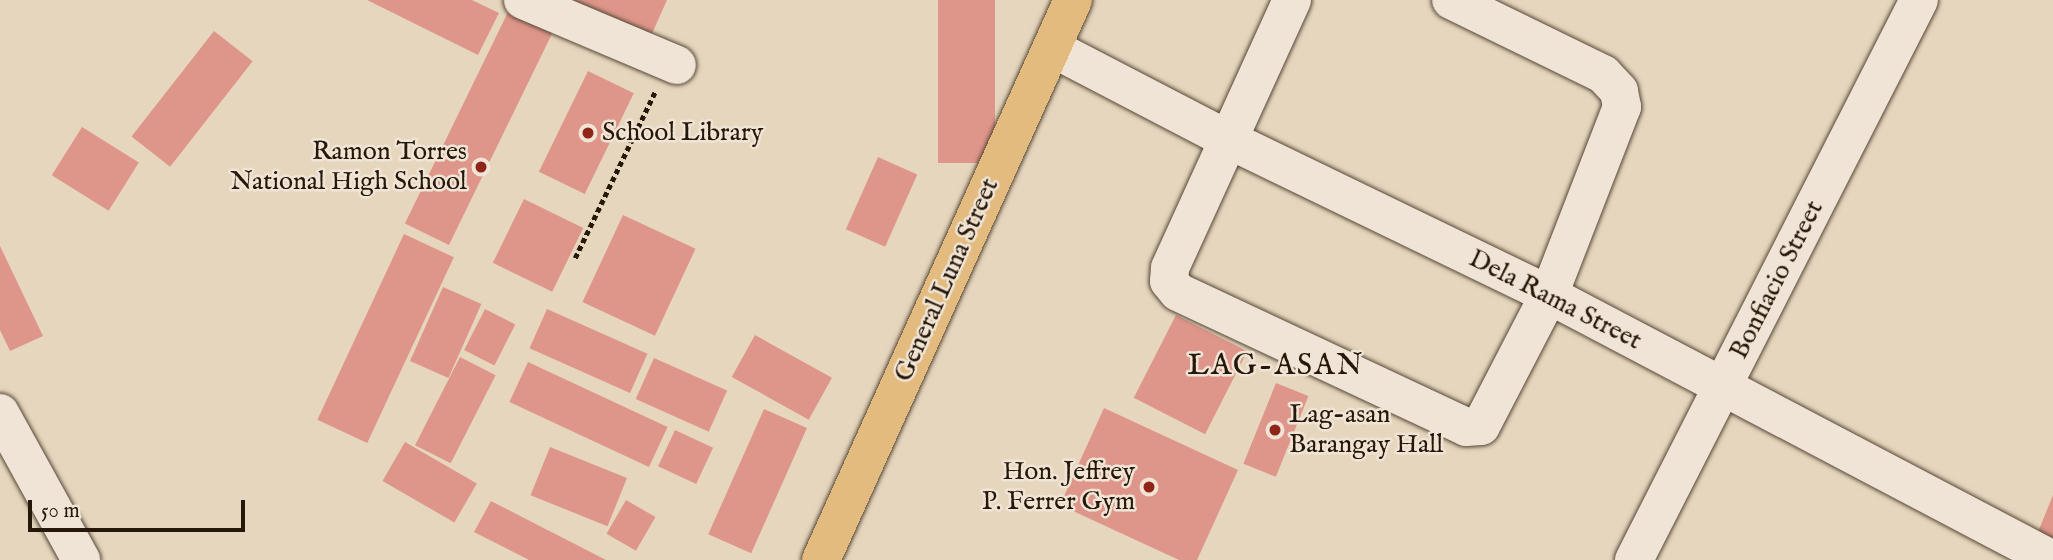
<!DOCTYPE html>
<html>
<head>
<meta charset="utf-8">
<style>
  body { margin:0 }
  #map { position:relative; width:2053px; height:560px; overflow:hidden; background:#e6d6be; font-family:"IM FELL English",serif }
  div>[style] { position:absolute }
  .building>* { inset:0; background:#df968a; transform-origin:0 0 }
  .path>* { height:4.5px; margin-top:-2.25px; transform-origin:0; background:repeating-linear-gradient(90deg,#261808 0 5px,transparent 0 8.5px) }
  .roads { filter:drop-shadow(0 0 2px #564836) drop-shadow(0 0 2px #564836) }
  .minor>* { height:38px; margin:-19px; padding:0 19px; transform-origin:19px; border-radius:19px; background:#efe4d5 }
  .major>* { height:38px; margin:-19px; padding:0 19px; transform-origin:19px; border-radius:19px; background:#e3bb7f }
  .dots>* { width:19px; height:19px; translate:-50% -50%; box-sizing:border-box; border:4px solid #efe4d5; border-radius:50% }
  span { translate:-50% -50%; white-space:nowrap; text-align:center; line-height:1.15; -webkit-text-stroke:5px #efe4d5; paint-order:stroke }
  .poi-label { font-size:26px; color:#261808 }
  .left { translate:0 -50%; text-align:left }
  .right { translate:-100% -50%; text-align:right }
  .street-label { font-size:26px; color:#261808 }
  .quarter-label { font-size:30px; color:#261808; letter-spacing:2px }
  .scale { position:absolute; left:28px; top:500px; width:217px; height:32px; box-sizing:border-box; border:4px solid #261808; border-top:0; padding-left:9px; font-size:21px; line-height:24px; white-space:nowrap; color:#261808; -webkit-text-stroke:5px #efe4d5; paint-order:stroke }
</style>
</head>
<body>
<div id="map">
  <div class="building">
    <i style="clip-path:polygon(367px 0,472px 0,499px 13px,478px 55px)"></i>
    <i style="clip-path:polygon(541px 0,667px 0,646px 47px)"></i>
    <i style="left:938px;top:0;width:57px;height:163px"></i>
    <i style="left:511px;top:6px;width:49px;height:242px;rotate:26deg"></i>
    <i style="left:214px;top:31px;width:49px;height:134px;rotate:38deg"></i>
    <i style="left:588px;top:71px;width:51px;height:112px;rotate:26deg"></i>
    <i style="left:82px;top:127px;width:67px;height:57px;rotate:32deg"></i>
    <i style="left:878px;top:157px;width:43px;height:79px;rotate:24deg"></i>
    <i style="left:524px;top:199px;width:66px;height:71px;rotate:26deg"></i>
    <i style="left:623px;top:215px;width:80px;height:96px;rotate:25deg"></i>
    <i style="left:404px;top:234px;width:55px;height:205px;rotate:25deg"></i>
    <i style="clip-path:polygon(0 246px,43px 336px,10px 351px,0 330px)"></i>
    <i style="left:443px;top:287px;width:42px;height:81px;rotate:24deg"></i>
    <i style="left:485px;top:309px;width:34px;height:46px;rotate:27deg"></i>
    <i style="left:547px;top:309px;width:110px;height:43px;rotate:24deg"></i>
    <i style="left:1176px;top:315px;width:80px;height:93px;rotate:27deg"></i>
    <i style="left:755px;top:335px;width:88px;height:48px;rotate:29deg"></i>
    <i style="left:460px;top:357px;width:40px;height:99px;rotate:27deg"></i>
    <i style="left:654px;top:358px;width:80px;height:45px;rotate:24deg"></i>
    <i style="left:528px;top:362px;width:154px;height:44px;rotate:25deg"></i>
    <i style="left:1276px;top:383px;width:35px;height:87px;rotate:22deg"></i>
    <i style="clip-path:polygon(1104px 408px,1238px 470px,1197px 560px,1179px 560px,1060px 505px)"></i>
    <i style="left:764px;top:409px;width:47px;height:137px;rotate:24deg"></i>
    <i style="left:675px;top:430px;width:42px;height:40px;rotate:25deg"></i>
    <i style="left:405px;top:442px;width:83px;height:45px;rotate:30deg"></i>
    <i style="left:550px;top:447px;width:83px;height:52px;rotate:22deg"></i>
    <i style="clip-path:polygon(2053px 495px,2053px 538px,2038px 532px)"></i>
    <i style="left:626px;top:500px;width:34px;height:39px;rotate:30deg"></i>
    <i style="clip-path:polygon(491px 501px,606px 560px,529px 560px,474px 532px)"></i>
  </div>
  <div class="path">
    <i style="left:575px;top:258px;width:184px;rotate:-64.3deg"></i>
  </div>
  <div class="roads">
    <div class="minor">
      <i style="left:523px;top:0;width:167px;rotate:22.9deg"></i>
      <i style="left:1292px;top:0;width:294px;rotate:114.5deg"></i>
      <i style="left:1170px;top:268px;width:13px;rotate:94deg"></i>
      <i style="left:1169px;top:281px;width:14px;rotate:51deg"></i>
      <i style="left:1178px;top:292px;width:318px;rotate:25.1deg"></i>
      <i style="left:1466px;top:427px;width:15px;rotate:-4deg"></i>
      <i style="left:1481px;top:426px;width:148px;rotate:-62.6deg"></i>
      <i style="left:1549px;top:295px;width:202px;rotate:-68.8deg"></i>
      <i style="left:1622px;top:107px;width:16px;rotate:-101deg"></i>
      <i style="left:1619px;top:91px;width:23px;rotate:-133deg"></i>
      <i style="left:1603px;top:74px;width:169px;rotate:-154deg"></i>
      <i style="left:1052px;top:48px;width:197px;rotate:27.5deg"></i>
      <i style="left:1227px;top:139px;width:358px;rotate:25.8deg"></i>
      <i style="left:1549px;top:295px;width:569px;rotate:27.74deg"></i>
      <i style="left:0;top:413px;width:168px;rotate:61.1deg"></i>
      <i style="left:1634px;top:560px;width:628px;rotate:-63.03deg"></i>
    </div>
    <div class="major">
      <i style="left:821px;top:560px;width:614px;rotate:-65.77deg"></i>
    </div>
  </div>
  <div class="dots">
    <i style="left:588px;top:133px;background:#8f2418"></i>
    <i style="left:481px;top:167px;background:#8f2418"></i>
    <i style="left:1275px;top:430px;background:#8f2418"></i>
    <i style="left:1149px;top:487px;background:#8f2418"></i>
  </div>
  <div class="poi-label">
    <span class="left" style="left:602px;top:133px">School Library</span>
    <span class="right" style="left:467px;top:167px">Ramon Torres<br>National High School</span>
    <span class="left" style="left:1289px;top:430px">Lag-asan<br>Barangay Hall</span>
    <span class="right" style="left:1135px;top:487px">Hon. Jeffrey<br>P. Ferrer Gym</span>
  </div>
  <div class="street-label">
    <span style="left:947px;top:280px;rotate:-66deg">General Luna Street</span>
    <span style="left:1777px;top:280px;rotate:-63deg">Bonfiacio Street</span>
    <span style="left:1555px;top:300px;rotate:27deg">Dela Rama Street</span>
  </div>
  <div class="quarter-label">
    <span style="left:1276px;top:366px">LAG-ASAN</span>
  </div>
  <div class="scale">50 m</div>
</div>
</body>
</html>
